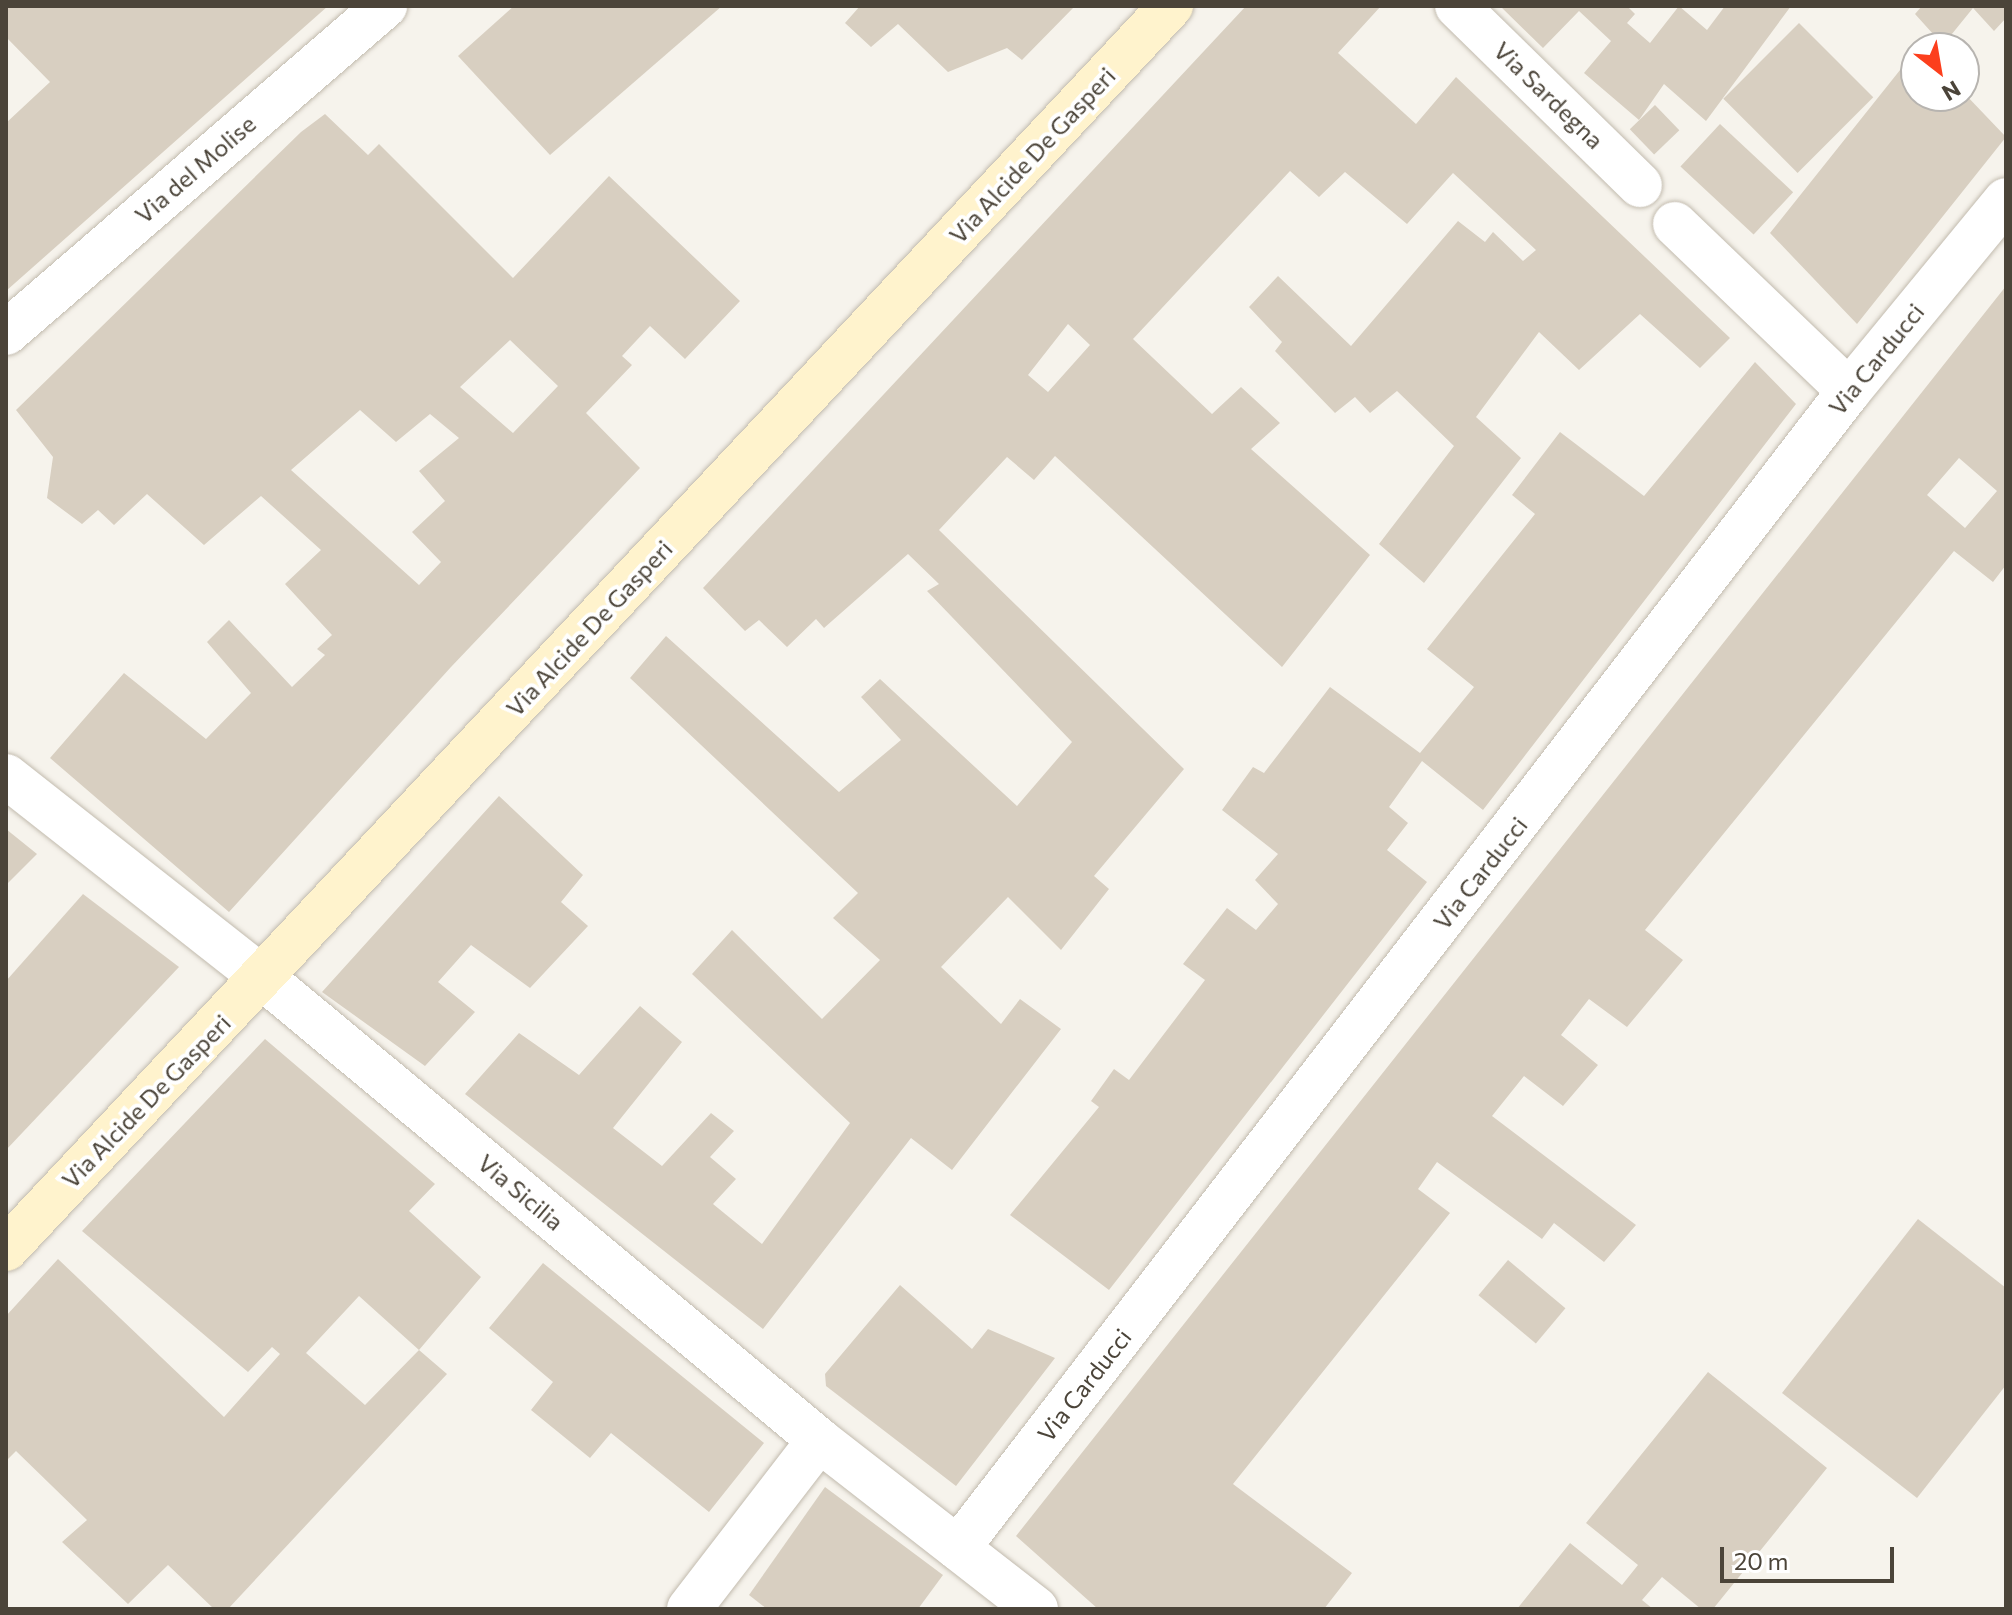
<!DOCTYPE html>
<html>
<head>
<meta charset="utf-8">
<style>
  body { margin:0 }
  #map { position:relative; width:2012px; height:1615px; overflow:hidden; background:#f6f3ec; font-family:Commissioner,sans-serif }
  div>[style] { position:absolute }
  .building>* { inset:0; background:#d8cfc1; transform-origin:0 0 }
  .roads { filter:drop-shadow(0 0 2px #c2bbae) drop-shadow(0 0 2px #c2bbae) }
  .street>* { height:44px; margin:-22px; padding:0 22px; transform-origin:22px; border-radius:22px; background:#fff }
  .secondary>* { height:44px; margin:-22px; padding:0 22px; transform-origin:22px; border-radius:22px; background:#fff3cd }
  span { translate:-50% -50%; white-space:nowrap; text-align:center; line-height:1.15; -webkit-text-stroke:8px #fff; paint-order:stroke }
  .street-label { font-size:24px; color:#4b4439 }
  .frame { position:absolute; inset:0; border:8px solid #4b4439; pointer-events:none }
  .north { position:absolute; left:1900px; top:32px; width:80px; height:80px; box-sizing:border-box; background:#fff; border:2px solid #b7b4b0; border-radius:50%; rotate:149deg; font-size:22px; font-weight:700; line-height:32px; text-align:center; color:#4b4439 }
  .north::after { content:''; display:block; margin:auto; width:28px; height:36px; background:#fc3f1d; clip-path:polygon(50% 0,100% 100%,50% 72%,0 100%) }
  .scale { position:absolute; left:1720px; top:1547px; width:174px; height:36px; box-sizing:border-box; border:4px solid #4b4439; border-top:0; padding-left:10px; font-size:24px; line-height:28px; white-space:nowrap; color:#4b4439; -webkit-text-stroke:6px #fff; paint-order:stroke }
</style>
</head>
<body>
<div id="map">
  <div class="building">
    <i style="clip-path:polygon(6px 6px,328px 6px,6px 291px,6px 123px,50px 82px,6px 37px)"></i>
    <i style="clip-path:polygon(514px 6px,722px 6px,550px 155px,458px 56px)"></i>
    <i style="clip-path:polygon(860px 6px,1075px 6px,1022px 60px,1007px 48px,948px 72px,898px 24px,871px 47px,845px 23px)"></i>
    <i style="clip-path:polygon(evenodd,1246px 6px,1381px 6px,1338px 53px,1416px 124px,1456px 77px,1730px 338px,1700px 368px,1640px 314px,1579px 370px,1539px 332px,1476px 417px,1521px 458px,1424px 583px,1379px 544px,1454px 446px,1397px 391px,1370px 413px,1355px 397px,1335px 413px,1275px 351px,1282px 342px,1249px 307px,1278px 276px,1351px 346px,1458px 221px,1485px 242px,1493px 232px,1523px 261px,1536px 250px,1453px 173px,1407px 224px,1345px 172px,1319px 197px,1290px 171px,1133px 339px,1212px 414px,1241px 387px,1280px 423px,1251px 449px,1370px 555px,1282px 667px,1055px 456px,1034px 480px,1007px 457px,939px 530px,1184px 769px,1094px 876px,1109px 889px,1061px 950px,1008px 897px,941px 967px,1001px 1024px,1020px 999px,1061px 1029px,952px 1170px,911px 1138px,763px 1329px,465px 1094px,519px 1033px,579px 1075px,640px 1006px,682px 1042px,613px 1128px,662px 1166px,711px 1113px,734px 1131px,710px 1157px,736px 1179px,713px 1204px,762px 1244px,850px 1123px,692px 974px,732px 930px,822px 1019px,880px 960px,833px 918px,858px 893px,630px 678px,666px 636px,839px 792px,901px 740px,861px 697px,880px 679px,1017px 806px,1072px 742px,927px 591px,939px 584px,908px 554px,824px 628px,816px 619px,787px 647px,759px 620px,745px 631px,703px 588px,1246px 6px,1068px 324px,1090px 345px,1048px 392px,1028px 375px,1068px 324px)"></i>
    <i style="clip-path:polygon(1500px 6px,1627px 6px,1635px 14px,1627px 23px,1650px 43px,1679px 6px,1707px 30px,1725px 6px,1791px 6px,1706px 121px,1664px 84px,1639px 120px,1584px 73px,1611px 41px,1579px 11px,1543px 48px)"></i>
    <i style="clip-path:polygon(1922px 6px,2006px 6px,2006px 18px,1994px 31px,1973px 8px,1943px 45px,1915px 14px)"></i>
    <i style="left:1799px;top:23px;width:105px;height:107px;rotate:45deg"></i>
    <i style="clip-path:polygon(1916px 50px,1916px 96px,1964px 93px,2006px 137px,1857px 324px,1770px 233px)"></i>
    <i style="left:1655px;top:105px;width:35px;height:35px;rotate:46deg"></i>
    <i style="clip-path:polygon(evenodd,325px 114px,368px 155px,379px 144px,513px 278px,609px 176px,740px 301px,685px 359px,650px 326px,622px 356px,632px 365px,586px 413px,640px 468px,451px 667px,229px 912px,50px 758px,124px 673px,206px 739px,251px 693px,207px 642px,229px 620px,292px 687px,325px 655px,317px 649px,332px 635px,285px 584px,321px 550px,261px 496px,204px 545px,147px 494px,114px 525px,98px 510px,82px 524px,47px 498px,53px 457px,16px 410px,301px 132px,325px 114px,510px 340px,558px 386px,513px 433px,460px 387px,510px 340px,325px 114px,360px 410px,396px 442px,430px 414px,459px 438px,419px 471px,445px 501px,412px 532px,441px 562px,419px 585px,291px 470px,360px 410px)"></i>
    <i style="left:1720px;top:124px;width:100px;height:58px;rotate:43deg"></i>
    <i style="clip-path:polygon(evenodd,2006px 286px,2006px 565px,1993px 582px,1954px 551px,1645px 930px,1683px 960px,1627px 1027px,1589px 999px,1561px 1035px,1598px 1065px,1563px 1106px,1524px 1076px,1492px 1116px,1636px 1225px,1604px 1262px,1554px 1223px,1542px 1239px,1437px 1162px,1418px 1189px,1450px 1213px,1233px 1484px,1352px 1573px,1324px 1609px,1098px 1609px,1016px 1536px,2006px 286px,1959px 458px,1997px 491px,1965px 528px,1927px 495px,1959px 458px)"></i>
    <i style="clip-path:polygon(1755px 362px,1796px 404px,1483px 810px,1422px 761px,1389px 807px,1408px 823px,1387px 850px,1427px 882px,1109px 1290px,1010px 1215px,1099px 1107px,1091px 1101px,1114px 1069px,1129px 1080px,1205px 980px,1183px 964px,1227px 908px,1256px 930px,1278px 904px,1255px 880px,1278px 854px,1222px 810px,1253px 767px,1264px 773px,1330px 687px,1420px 753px,1474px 687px,1427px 649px,1535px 514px,1512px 495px,1560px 432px,1644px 496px)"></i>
    <i style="clip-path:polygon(499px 796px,583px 875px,561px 902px,588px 926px,530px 988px,471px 945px,438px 982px,475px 1012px,425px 1066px,322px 992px)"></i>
    <i style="clip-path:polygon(6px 829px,37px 854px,6px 885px)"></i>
    <i style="clip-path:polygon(83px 894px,179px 967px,6px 1150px,6px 981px)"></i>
    <i style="clip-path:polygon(evenodd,265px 1039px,435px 1184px,409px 1211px,481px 1277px,419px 1350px,447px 1374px,228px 1609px,214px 1609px,168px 1565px,128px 1604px,62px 1542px,87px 1520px,16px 1451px,6px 1461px,6px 1316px,58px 1259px,224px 1417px,280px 1354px,272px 1347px,248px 1372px,82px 1231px,265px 1039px,359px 1296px,419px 1350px,365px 1405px,306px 1353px,359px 1296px)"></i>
    <i style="clip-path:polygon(1918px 1219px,2006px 1288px,2006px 1385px,1917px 1498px,1782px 1393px)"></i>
    <i style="left:1508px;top:1260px;width:75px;height:46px;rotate:40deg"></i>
    <i style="clip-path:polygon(543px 1263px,764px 1443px,709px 1512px,611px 1433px,590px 1458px,531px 1410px,553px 1382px,489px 1328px)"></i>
    <i style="clip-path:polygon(900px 1285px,972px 1349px,988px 1329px,1055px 1358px,956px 1486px,826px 1386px,825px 1374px)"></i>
    <i style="clip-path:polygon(1708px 1372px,1827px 1468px,1713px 1609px,1701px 1609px,1662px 1577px,1642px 1600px,1653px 1609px,1517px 1609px,1570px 1543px,1622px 1585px,1638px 1565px,1586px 1523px)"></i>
    <i style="clip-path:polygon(825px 1487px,943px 1575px,918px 1609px,767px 1609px,749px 1595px)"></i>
  </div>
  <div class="roads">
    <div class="street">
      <i style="left:1457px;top:6px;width:256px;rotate:44.4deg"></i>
      <i style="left:1675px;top:224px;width:241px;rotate:43.8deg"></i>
      <i style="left:6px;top:333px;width:501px;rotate:-40.79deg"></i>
      <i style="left:6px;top:776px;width:327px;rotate:38.2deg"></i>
      <i style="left:263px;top:978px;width:723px;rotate:39.72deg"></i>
      <i style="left:819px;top:1440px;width:275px;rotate:37.9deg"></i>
      <i style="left:958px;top:1548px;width:1460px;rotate:-52.4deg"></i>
      <i style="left:1849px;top:391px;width:247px;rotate:-50.6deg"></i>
      <i style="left:689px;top:1609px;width:213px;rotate:-52.4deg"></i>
    </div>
    <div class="secondary">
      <i style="left:6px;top:1249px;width:1704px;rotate:-46.86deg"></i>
    </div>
  </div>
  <div class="street-label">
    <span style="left:1549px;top:95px;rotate:44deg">Via Sardegna</span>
    <span style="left:1032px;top:155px;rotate:-47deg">Via Alcide De Gasperi</span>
    <span style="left:195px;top:169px;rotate:-41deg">Via del Molise</span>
    <span style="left:1876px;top:359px;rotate:-51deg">Via Carducci</span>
    <span style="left:589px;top:628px;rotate:-47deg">Via Alcide De Gasperi</span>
    <span style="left:1480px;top:873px;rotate:-52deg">Via Carducci</span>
    <span style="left:146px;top:1101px;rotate:-46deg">Via Alcide De Gasperi</span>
    <span style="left:521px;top:1192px;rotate:40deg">Via Sicilia</span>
    <span style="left:1084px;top:1385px;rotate:-52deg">Via Carducci</span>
  </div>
  <div class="frame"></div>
  <div class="north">N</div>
  <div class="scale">20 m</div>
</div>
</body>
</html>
